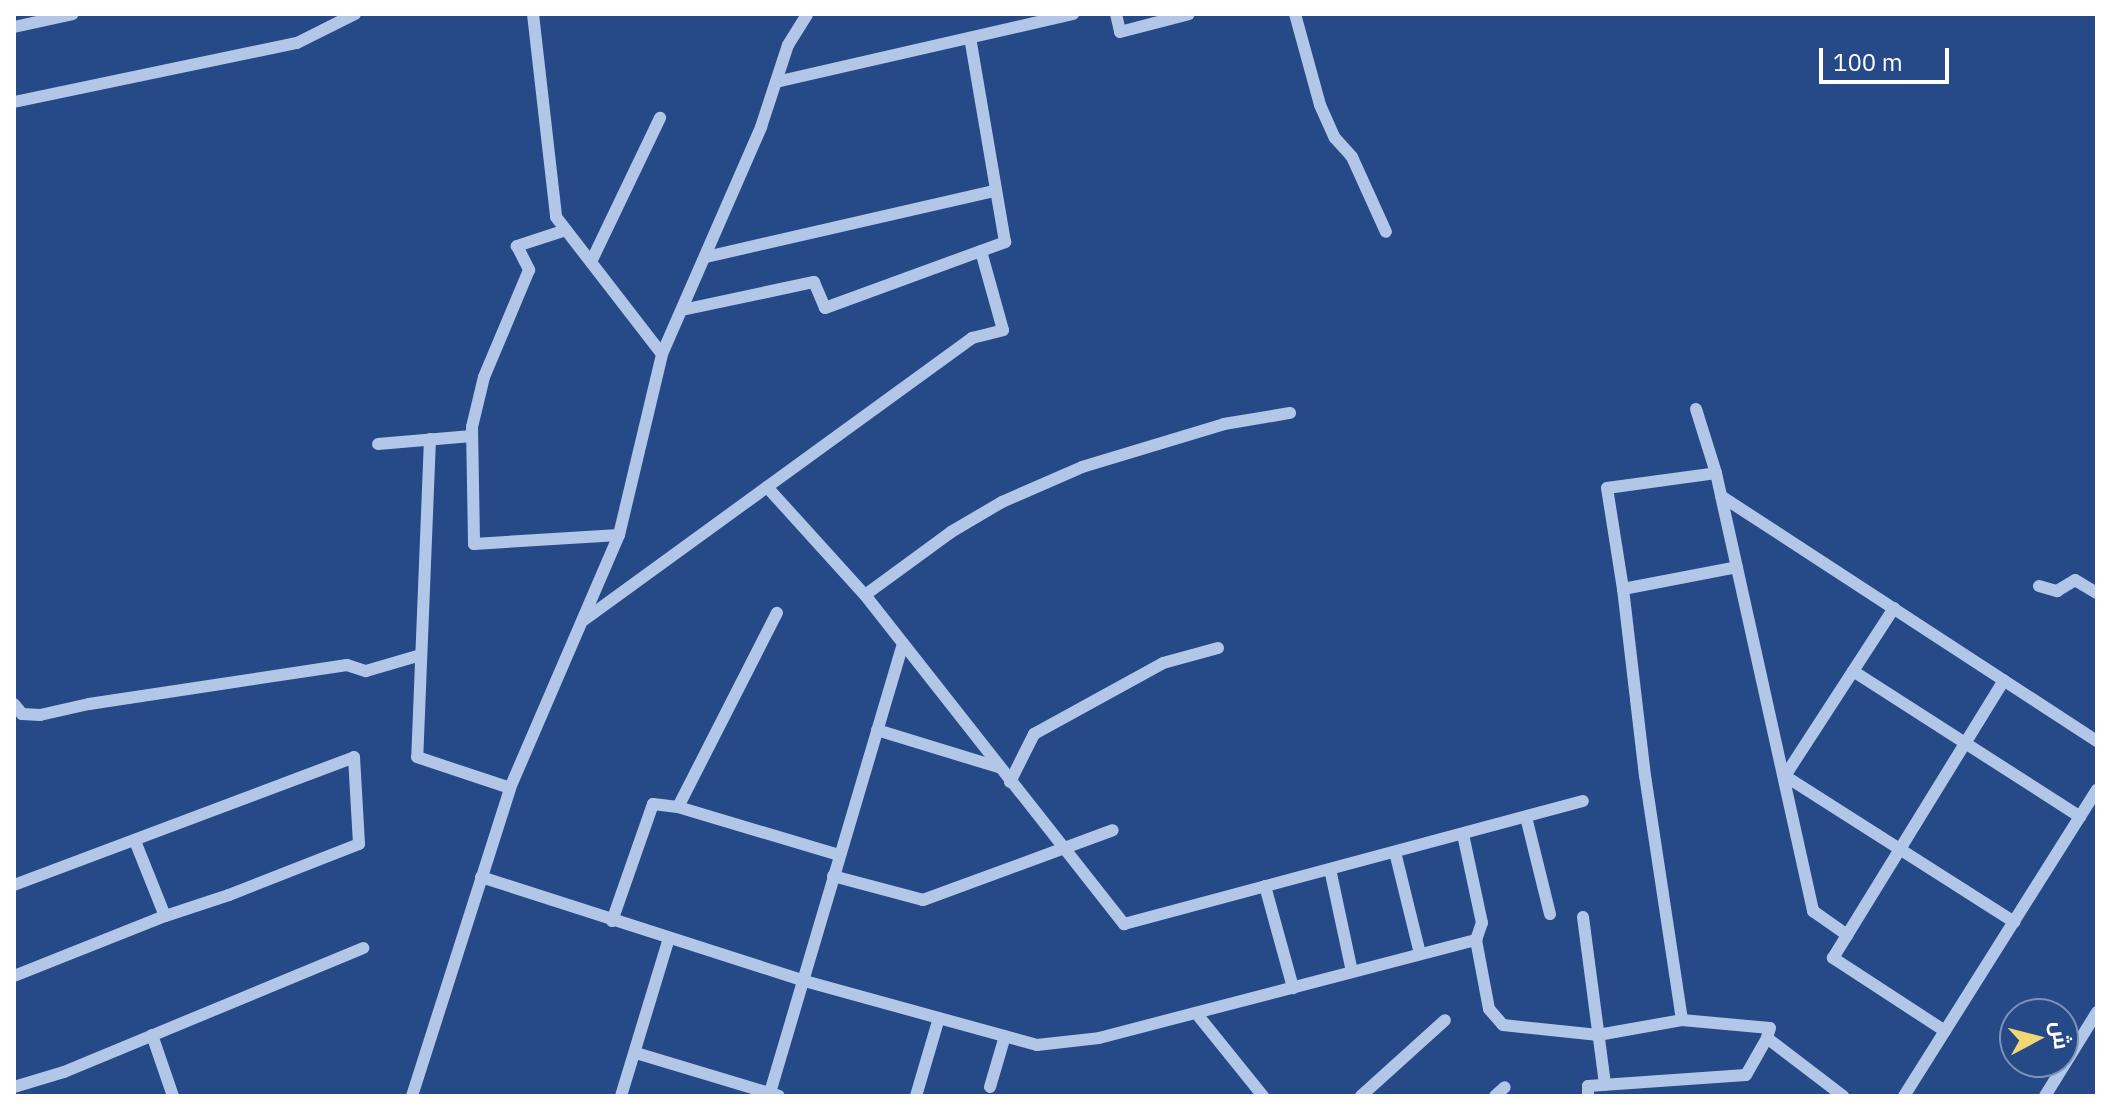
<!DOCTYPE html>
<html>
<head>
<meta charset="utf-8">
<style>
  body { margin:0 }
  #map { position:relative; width:2111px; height:1110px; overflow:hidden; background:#264a87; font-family:"IBM Plex Sans",Cairo,sans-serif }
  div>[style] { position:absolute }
  .minor>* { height:12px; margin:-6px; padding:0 6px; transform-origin:6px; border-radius:6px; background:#b2c7e8 }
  span { translate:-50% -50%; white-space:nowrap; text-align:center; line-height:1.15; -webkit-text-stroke:7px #264a87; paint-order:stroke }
  .frame { position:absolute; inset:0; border:16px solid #fff; pointer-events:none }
  .north { position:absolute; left:1999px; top:998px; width:80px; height:80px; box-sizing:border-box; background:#264a87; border:2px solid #7d92b7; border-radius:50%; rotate:83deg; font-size:22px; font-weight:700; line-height:32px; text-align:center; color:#fff }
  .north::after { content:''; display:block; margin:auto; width:28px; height:36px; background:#f1d677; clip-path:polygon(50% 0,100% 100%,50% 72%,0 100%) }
  .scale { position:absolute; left:1819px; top:48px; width:130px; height:36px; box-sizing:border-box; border:4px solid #fff; border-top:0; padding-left:10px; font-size:24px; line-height:28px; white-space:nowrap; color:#fff; -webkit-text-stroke:6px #264a87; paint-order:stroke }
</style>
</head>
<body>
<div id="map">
  <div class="minor">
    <i style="left:533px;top:14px;width:204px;rotate:83.5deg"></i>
    <i style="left:556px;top:217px;width:173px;rotate:52.3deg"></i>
    <i style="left:1116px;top:14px;width:18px;rotate:77deg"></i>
    <i style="left:1120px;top:32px;width:71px;rotate:-14.6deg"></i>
    <i style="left:1295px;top:14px;width:94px;rotate:74.6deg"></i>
    <i style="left:1320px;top:105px;width:36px;rotate:66deg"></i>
    <i style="left:1335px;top:138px;width:25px;rotate:48deg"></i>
    <i style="left:1352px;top:157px;width:82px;rotate:65.6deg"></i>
    <i style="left:14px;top:27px;width:60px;rotate:-12.4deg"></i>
    <i style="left:776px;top:82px;width:305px;rotate:-12.9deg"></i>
    <i style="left:14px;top:102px;width:289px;rotate:-11.8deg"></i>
    <i style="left:297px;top:43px;width:65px;rotate:-26.6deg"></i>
    <i style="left:566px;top:230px;width:52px;rotate:161.9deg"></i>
    <i style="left:517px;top:246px;width:27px;rotate:63deg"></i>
    <i style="left:529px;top:270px;width:116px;rotate:112.8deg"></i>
    <i style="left:484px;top:377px;width:51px;rotate:103.5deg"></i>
    <i style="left:472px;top:427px;width:117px;rotate:89deg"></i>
    <i style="left:474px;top:544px;width:145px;rotate:-3.6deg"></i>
    <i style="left:706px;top:257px;width:296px;rotate:-12.9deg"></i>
    <i style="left:591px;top:262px;width:160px;rotate:-64.4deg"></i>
    <i style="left:682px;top:310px;width:135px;rotate:-12deg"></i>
    <i style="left:814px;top:282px;width:28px;rotate:67deg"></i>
    <i style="left:825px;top:308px;width:192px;rotate:-20.1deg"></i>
    <i style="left:1005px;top:242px;width:207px;rotate:-99.7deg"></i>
    <i style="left:1696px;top:409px;width:67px;rotate:72.6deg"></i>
    <i style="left:1716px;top:473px;width:449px;rotate:77.5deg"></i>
    <i style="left:1813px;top:911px;width:42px;rotate:35.2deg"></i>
    <i style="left:430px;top:439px;width:318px;rotate:92.3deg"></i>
    <i style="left:417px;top:757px;width:98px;rotate:18.4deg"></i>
    <i style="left:378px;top:444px;width:94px;rotate:-4.9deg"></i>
    <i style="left:767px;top:487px;width:146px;rotate:47.8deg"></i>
    <i style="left:865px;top:595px;width:419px;rotate:51.8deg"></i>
    <i style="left:1124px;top:924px;width:475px;rotate:-15deg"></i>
    <i style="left:1721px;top:496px;width:449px;rotate:33.1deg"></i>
    <i style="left:2039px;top:586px;width:19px;rotate:16deg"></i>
    <i style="left:2057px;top:591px;width:21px;rotate:-31deg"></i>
    <i style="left:2075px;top:580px;width:26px;rotate:31deg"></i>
    <i style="left:1623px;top:589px;width:102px;rotate:-99deg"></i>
    <i style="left:1607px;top:488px;width:110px;rotate:-7.8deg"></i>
    <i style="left:865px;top:595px;width:107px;rotate:-36.2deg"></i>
    <i style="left:951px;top:532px;width:59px;rotate:-30.5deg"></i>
    <i style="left:1002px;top:502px;width:87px;rotate:-23.6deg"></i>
    <i style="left:1082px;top:467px;width:148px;rotate:-16.8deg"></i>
    <i style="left:1224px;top:424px;width:67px;rotate:-9.5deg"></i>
    <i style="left:1894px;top:608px;width:200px;rotate:123deg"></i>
    <i style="left:1785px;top:776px;width:272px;rotate:32.5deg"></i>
    <i style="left:584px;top:620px;width:480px;rotate:-36deg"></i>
    <i style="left:972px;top:338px;width:32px;rotate:-14deg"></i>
    <i style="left:1003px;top:330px;width:82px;rotate:-105.6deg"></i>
    <i style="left:1853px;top:671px;width:270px;rotate:32.7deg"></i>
    <i style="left:14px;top:704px;width:13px;rotate:51deg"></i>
    <i style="left:22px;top:714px;width:18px;rotate:3deg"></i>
    <i style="left:40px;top:715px;width:50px;rotate:-12.7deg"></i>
    <i style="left:89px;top:704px;width:261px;rotate:-8.6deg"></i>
    <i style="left:347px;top:665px;width:20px;rotate:18deg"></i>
    <i style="left:366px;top:671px;width:57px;rotate:-16.2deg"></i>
    <i style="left:877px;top:730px;width:127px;rotate:17deg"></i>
    <i style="left:1010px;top:782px;width:54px;rotate:-63.4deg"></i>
    <i style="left:1034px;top:734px;width:147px;rotate:-28.8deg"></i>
    <i style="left:1163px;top:663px;width:57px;rotate:-15.3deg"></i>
    <i style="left:678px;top:807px;width:218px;rotate:-63deg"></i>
    <i style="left:1526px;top:817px;width:100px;rotate:76.1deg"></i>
    <i style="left:1395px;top:852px;width:105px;rotate:76.2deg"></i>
    <i style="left:1330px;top:869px;width:105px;rotate:77.9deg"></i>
    <i style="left:833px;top:876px;width:93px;rotate:14.9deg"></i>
    <i style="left:923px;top:900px;width:202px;rotate:-20.2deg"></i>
    <i style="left:481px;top:877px;width:336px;rotate:17.8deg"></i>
    <i style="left:801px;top:980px;width:245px;rotate:15.4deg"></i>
    <i style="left:1037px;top:1045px;width:62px;rotate:-6.4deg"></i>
    <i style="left:1099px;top:1038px;width:390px;rotate:-14.6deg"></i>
    <i style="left:1476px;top:940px;width:18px;rotate:-71deg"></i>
    <i style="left:1482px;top:923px;width:91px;rotate:-102.1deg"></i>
    <i style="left:14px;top:885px;width:363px;rotate:-20.6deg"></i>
    <i style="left:354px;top:757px;width:87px;rotate:86.7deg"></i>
    <i style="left:359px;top:844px;width:140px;rotate:158.6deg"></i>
    <i style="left:229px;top:895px;width:67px;rotate:161.8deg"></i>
    <i style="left:165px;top:916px;width:81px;rotate:-111.8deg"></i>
    <i style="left:1265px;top:886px;width:106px;rotate:74.6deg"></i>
    <i style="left:1583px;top:917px;width:169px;rotate:82.5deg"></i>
    <i style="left:612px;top:921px;width:124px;rotate:-70.7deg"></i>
    <i style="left:653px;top:804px;width:25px;rotate:7deg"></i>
    <i style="left:678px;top:807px;width:168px;rotate:16.6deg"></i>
    <i style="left:1476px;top:940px;width:70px;rotate:79.3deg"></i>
    <i style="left:1489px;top:1009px;width:21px;rotate:49deg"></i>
    <i style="left:1503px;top:1025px;width:96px;rotate:6deg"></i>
    <i style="left:1598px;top:1035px;width:85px;rotate:-10.1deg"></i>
    <i style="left:1682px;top:1020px;width:88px;rotate:5.2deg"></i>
    <i style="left:1770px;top:1028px;width:10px;rotate:107deg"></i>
    <i style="left:1767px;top:1038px;width:96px;rotate:37.3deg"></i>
    <i style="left:14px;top:976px;width:162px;rotate:-21.7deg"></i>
    <i style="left:1196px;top:1013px;width:107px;rotate:51.1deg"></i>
    <i style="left:1682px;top:1020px;width:247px;rotate:-98.6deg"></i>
    <i style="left:1645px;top:776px;width:188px;rotate:-96.7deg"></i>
    <i style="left:1623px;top:589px;width:116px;rotate:-10.9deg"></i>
    <i style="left:1945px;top:1031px;width:134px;rotate:-146.9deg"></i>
    <i style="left:1833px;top:958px;width:326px;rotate:-58.4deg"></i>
    <i style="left:152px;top:1035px;width:65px;rotate:71deg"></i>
    <i style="left:636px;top:1053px;width:149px;rotate:16.7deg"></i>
    <i style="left:14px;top:1087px;width:52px;rotate:-16.7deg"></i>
    <i style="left:64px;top:1072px;width:324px;rotate:-22.5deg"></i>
    <i style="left:990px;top:1087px;width:53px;rotate:-73.6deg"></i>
    <i style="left:412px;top:1096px;width:323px;rotate:-72.3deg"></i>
    <i style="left:510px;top:788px;width:275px;rotate:-66.7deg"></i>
    <i style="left:619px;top:535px;width:186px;rotate:-76.6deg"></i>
    <i style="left:662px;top:354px;width:248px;rotate:-66.4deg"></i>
    <i style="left:761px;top:127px;width:86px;rotate:-71.8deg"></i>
    <i style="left:788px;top:45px;width:36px;rotate:-58deg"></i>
    <i style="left:621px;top:1096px;width:165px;rotate:-73.1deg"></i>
    <i style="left:769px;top:1096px;width:472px;rotate:-73.5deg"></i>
    <i style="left:916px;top:1096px;width:81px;rotate:-73.6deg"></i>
    <i style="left:1361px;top:1096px;width:113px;rotate:-42.1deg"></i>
    <i style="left:1495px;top:1096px;width:13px;rotate:-42deg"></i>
    <i style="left:1588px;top:1096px;width:10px;rotate:-90deg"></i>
    <i style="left:1588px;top:1086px;width:158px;rotate:-4deg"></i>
    <i style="left:1746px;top:1075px;width:43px;rotate:-60.4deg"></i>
    <i style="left:1904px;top:1096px;width:362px;rotate:-57.8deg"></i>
    <i style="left:2045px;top:1096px;width:99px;rotate:-58.2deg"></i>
  </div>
  <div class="frame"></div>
  <div class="north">ش</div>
  <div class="scale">100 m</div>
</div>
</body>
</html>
